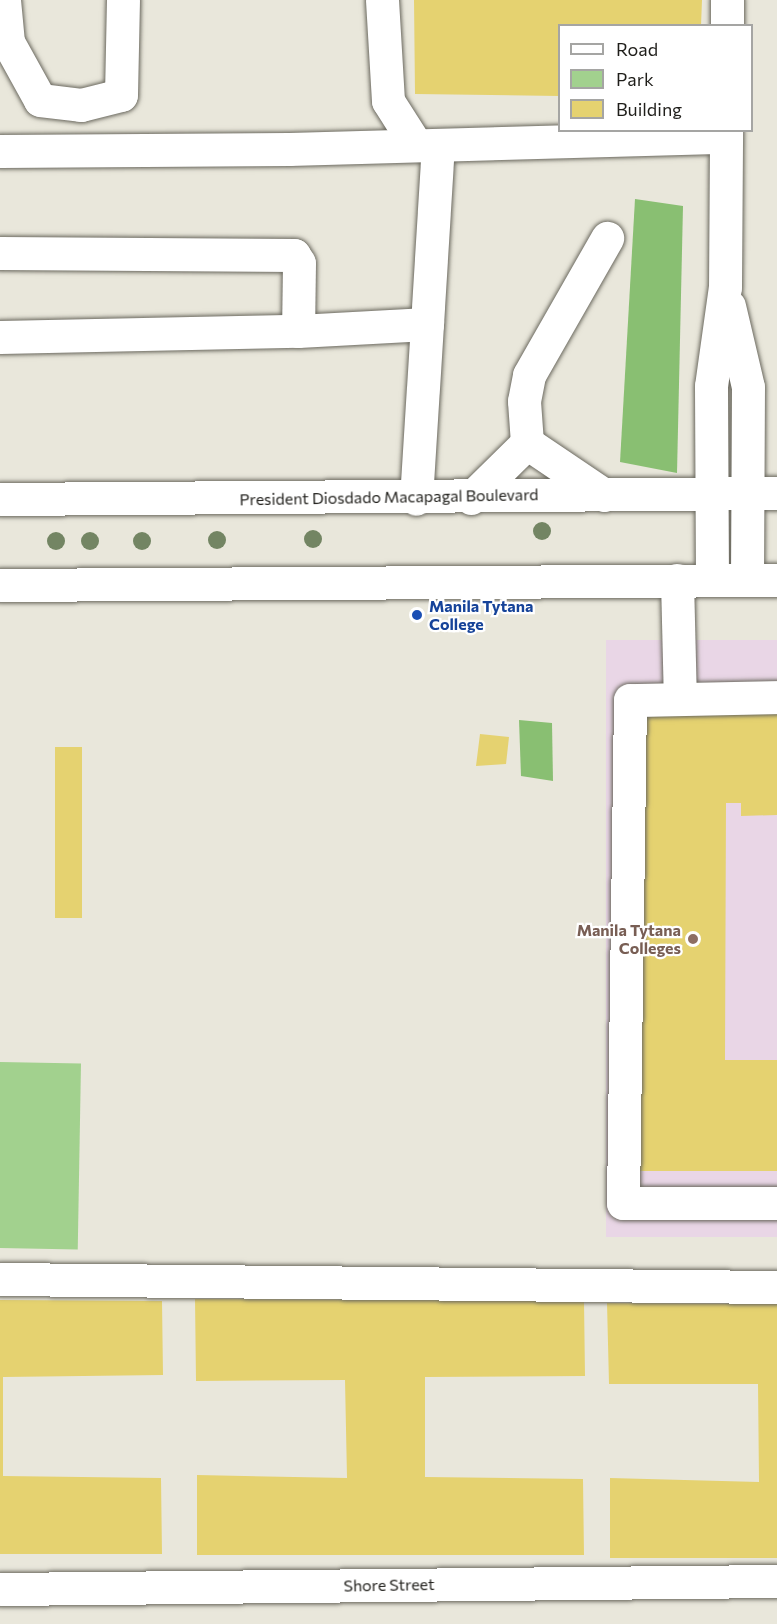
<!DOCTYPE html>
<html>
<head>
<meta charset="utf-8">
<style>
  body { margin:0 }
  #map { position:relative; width:777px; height:1624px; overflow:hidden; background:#e9e7db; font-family:Commissioner,sans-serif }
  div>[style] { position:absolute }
  .education>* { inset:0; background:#e9d6e6; transform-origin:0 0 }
  .green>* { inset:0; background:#a2d18e; transform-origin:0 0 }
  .forest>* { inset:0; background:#89bf72 }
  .building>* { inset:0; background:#e5d270; transform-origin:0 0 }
  .roads { filter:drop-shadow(0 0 2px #6b695f) drop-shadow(0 0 2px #6b695f) }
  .minor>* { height:33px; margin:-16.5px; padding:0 16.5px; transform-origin:16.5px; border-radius:16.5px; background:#fff }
  .major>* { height:33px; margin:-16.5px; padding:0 16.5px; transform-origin:16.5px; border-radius:16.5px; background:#fff }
  .trees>* { width:18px; height:18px; margin:-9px; border-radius:50%; background:#738563 }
  .dots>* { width:16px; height:16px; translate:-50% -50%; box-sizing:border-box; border:3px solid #fff; border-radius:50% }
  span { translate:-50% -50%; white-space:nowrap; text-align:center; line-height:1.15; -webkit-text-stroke:4.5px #fff; paint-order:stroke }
  .street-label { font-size:16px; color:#1f1e1a }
  .transit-label { font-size:16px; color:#164399; font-weight:700 }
  .left { translate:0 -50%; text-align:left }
  .education-label { font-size:16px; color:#785e54; font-weight:700 }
  .right { translate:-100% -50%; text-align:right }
  .legend { position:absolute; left:558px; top:24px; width:195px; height:108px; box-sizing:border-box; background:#fff; border:2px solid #a5a5a3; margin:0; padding:8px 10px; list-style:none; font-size:18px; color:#1f1e1a }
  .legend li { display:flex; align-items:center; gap:12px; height:30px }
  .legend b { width:30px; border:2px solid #a5a5a3 }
</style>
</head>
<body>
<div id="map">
  <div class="education">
    <i style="left:777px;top:640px;width:597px;height:171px;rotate:90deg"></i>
  </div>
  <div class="green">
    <i style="left:0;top:1062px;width:81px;height:186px;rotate:1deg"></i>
  </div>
  <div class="forest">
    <i style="clip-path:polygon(635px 199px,683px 206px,677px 473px,620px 462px)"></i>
    <i style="clip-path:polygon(519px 720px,552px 723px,553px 781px,521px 776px)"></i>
  </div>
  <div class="building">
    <i style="clip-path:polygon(414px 0,702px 0,701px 26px,560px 26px,560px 96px,415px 94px)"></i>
    <i style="clip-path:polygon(637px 699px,777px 699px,777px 815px,741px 816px,741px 803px,726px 803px,725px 1060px,777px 1060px,777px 1171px,636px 1171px)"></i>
    <i style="clip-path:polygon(480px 734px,509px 737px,506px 764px,476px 766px)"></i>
    <i style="left:55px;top:747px;width:27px;height:171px"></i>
    <i style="clip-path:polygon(195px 1299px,584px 1301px,585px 1376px,425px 1377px,425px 1477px,583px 1479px,584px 1555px,197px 1555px,197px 1475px,347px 1478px,345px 1380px,196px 1381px)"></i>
    <i style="clip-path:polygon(0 1300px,162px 1301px,163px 1375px,3px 1377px,3px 1476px,161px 1478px,162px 1554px,0 1554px)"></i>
    <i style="clip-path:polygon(607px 1303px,777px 1304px,777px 1558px,610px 1558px,610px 1478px,759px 1482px,758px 1384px,609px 1384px)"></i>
  </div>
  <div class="roads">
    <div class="minor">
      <i style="left:4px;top:0;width:42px;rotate:84.6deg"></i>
      <i style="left:8px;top:42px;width:66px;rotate:61.1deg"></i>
      <i style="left:40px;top:100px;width:41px;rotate:7deg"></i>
      <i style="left:81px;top:105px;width:41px;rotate:-14deg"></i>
      <i style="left:121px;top:95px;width:95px;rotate:-88.8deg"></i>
      <i style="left:382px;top:0;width:101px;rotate:86.6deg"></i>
      <i style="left:388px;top:101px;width:52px;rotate:57.5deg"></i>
      <i style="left:727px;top:26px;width:26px;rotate:-90deg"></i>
      <i style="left:0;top:151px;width:289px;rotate:-0.4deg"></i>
      <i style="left:289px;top:149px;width:437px;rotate:-1.6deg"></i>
      <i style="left:0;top:253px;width:294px;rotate:0.4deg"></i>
      <i style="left:294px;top:255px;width:9px;rotate:58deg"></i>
      <i style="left:299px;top:263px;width:68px;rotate:90.8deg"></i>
      <i style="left:729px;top:306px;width:83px;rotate:76.8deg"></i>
      <i style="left:748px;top:387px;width:193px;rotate:90.3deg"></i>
      <i style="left:427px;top:324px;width:179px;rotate:-86.5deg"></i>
      <i style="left:0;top:337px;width:298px;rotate:-1.2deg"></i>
      <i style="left:298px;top:331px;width:129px;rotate:-3.1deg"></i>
      <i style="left:427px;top:324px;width:175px;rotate:93.6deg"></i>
      <i style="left:527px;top:443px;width:42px;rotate:-94.1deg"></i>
      <i style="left:524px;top:401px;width:26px;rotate:-79deg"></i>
      <i style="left:529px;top:375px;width:158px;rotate:-60.3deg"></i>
      <i style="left:527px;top:443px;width:93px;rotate:34deg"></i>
      <i style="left:471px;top:498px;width:78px;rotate:-44.5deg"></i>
      <i style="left:677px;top:580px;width:119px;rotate:88.6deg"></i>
      <i style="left:712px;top:580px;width:194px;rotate:-90.3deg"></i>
      <i style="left:711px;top:386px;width:100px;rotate:-82deg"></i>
      <i style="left:725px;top:287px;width:157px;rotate:-89.6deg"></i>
      <i style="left:777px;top:697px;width:147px;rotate:178.8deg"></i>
      <i style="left:630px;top:700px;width:503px;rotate:90.8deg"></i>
      <i style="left:623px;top:1203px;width:154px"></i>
      <i style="left:0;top:1279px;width:777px;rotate:0.59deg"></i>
      <i style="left:0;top:1589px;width:777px;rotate:-0.59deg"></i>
    </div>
    <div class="major">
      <i style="left:0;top:499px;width:777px;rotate:-0.44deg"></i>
      <i style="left:0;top:585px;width:777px;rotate:-0.37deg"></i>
    </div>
  </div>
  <div class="trees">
    <i style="left:542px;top:531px"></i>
    <i style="left:313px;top:539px"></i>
    <i style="left:217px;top:540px"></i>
    <i style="left:56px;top:541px"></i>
    <i style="left:90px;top:541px"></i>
    <i style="left:142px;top:541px"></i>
  </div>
  <div class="dots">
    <i style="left:417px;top:615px;background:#1a4fb4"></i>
    <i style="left:693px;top:939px;background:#8d6e63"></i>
  </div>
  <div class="street-label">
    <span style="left:389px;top:497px;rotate:-1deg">President Diosdado Macapagal Boulevard</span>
    <span style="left:389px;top:1585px;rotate:-1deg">Shore Street</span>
  </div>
  <div class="transit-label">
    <span class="left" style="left:429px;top:615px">Manila Tytana<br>College</span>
  </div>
  <div class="education-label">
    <span class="right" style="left:681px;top:939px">Manila Tytana<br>Colleges</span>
  </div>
  <ul class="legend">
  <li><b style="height:8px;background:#fff"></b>Road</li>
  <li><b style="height:16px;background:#a2d18e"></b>Park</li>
  <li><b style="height:16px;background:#e5d270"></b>Building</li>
  </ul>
</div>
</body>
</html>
